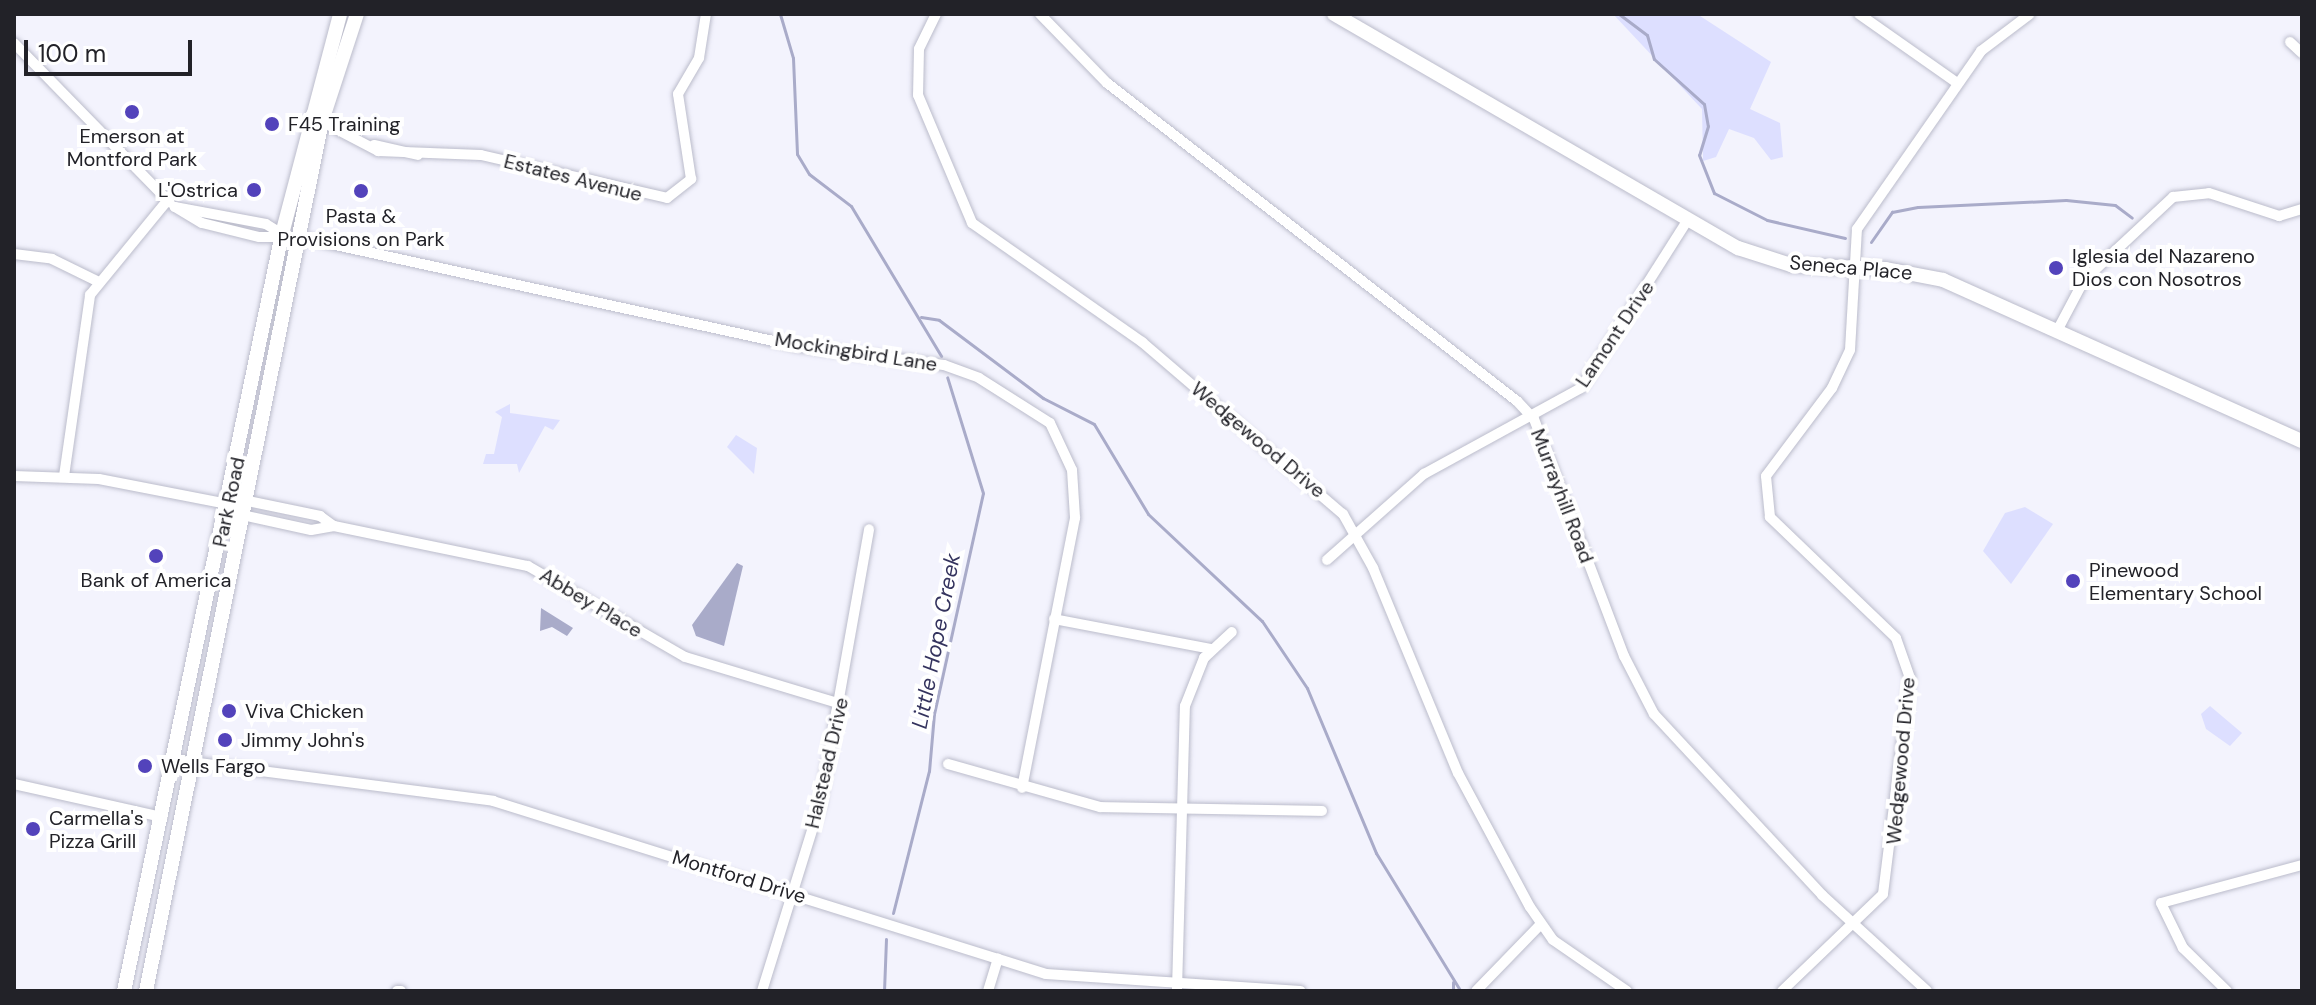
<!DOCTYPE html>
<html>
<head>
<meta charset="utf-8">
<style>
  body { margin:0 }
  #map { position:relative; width:2316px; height:1005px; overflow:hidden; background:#f3f3fd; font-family:"DM Sans",sans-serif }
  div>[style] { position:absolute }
  .green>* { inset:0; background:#dddfff }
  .water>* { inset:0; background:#a9abc9 }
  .stream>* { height:3px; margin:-1.5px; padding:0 1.5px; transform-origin:1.5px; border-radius:1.5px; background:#a9abc9 }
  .roads { filter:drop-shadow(0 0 2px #bbbccb) drop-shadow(0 0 2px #bbbccb) }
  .street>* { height:10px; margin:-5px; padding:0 5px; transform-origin:5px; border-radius:5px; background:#fff }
  .secondary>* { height:14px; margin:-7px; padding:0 7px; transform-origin:7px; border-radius:7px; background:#fff }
  .dots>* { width:22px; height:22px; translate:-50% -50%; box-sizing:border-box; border:4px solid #fff; border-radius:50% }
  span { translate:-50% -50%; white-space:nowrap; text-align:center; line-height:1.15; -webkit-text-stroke:8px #fff; paint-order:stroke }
  .poi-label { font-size:20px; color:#222228 }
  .left { translate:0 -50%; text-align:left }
  .right { translate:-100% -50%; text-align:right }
  .street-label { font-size:20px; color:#222228 }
  .water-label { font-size:22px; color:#34335e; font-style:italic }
  .frame { position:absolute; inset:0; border:16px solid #222228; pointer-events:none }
  .scale { position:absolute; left:24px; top:40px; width:168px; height:36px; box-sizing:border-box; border:4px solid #222228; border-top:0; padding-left:10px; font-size:24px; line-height:28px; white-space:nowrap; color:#222228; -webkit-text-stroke:6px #fff; paint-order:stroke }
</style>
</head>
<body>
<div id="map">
  <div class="green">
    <i style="clip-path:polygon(1613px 14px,1697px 14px,1771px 62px,1750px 109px,1780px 123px,1783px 157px,1771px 160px,1754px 138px,1729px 129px,1716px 157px,1703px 161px,1702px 109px)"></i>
    <i style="clip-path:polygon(510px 404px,510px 413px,560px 420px,553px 430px,545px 426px,519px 473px,517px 464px,483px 464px,486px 454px,494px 454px,502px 417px,495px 412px)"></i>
    <i style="clip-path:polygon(736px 435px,757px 448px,754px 474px,727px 447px)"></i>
    <i style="clip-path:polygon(2025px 507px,2053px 524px,2011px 584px,1983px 551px,2005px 513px)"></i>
    <i style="clip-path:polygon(2210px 706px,2242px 733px,2230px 746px,2206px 729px,2201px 714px)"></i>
  </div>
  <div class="water">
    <i style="clip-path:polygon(737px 563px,743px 566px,724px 646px,696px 636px,692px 625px)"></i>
    <i style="clip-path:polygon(541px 608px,573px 628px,567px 636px,552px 627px,540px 631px)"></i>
  </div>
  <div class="stream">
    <i style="left:780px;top:14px;width:46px;rotate:73.5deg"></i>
    <i style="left:793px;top:58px;width:96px;rotate:87.6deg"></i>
    <i style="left:797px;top:154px;width:23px;rotate:59deg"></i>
    <i style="left:809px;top:174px;width:53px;rotate:37.3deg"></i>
    <i style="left:851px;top:206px;width:175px;rotate:59deg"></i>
    <i style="left:1619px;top:14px;width:35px;rotate:37deg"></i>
    <i style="left:1647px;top:35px;width:25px;rotate:74deg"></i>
    <i style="left:1654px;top:59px;width:67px;rotate:42deg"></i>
    <i style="left:1704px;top:104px;width:22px;rotate:80deg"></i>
    <i style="left:1708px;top:126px;width:30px;rotate:107deg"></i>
    <i style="left:1699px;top:155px;width:41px;rotate:68.5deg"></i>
    <i style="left:1714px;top:193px;width:59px;rotate:27deg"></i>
    <i style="left:1767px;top:220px;width:80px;rotate:13deg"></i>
    <i style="left:1871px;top:242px;width:37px;rotate:-55deg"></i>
    <i style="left:1892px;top:212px;width:26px;rotate:-11deg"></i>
    <i style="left:1918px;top:207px;width:148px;rotate:-2.7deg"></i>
    <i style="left:2066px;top:200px;width:49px;rotate:5.8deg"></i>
    <i style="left:2115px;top:205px;width:21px;rotate:37deg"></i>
    <i style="left:921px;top:317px;width:18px;rotate:9deg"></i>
    <i style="left:939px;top:320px;width:130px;rotate:36.9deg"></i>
    <i style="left:1043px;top:398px;width:57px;rotate:27deg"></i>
    <i style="left:1094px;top:424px;width:105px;rotate:59deg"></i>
    <i style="left:1148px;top:514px;width:156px;rotate:43.2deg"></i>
    <i style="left:1262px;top:621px;width:81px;rotate:56.1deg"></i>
    <i style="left:1307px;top:688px;width:179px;rotate:67.3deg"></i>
    <i style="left:1376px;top:853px;width:161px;rotate:58.5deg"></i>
    <i style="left:893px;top:913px;width:146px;rotate:-75.8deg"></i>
    <i style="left:929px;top:771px;width:57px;rotate:-85deg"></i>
    <i style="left:934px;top:714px;width:226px;rotate:-77.5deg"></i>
    <i style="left:983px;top:493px;width:121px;rotate:-107.2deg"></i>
    <i style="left:884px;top:991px;width:52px;rotate:-87.8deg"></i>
    <i style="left:1453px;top:991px;width:9px;rotate:-90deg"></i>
  </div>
  <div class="roads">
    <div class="street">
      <i style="left:936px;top:14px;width:39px;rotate:116deg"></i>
      <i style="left:919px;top:49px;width:46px;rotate:91.2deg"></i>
      <i style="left:918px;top:95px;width:139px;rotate:67.1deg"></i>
      <i style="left:972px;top:223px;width:208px;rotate:35deg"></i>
      <i style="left:1142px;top:342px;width:265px;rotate:40.6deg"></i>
      <i style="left:1343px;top:514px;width:62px;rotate:60.9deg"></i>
      <i style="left:1373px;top:568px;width:222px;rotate:67.5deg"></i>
      <i style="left:1458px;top:773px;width:152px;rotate:61.8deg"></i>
      <i style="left:1530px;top:907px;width:40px;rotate:55.1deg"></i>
      <i style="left:1553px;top:940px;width:90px;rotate:34.6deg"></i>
      <i style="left:1040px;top:14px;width:96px;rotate:45.8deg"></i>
      <i style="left:1107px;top:83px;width:519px;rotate:37.8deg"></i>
      <i style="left:1517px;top:401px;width:25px;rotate:47deg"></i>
      <i style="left:1534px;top:419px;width:254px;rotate:69.2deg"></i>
      <i style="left:1624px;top:656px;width:65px;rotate:62.7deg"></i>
      <i style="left:1654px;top:714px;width:247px;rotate:47.1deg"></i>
      <i style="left:1822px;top:895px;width:142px;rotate:42.4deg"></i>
      <i style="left:1859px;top:14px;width:120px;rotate:35.1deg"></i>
      <i style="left:2290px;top:42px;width:16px;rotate:43deg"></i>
      <i style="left:14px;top:43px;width:223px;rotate:45.7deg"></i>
      <i style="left:319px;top:120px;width:67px;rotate:27.7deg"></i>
      <i style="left:378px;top:151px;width:103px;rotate:2.2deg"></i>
      <i style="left:481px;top:155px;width:191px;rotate:13deg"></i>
      <i style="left:667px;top:198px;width:31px;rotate:-38deg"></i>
      <i style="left:691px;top:179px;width:86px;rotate:-98.7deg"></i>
      <i style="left:678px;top:94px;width:42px;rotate:-59.7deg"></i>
      <i style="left:699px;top:58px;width:45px;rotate:-81deg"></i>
      <i style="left:374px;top:145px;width:45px;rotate:12.8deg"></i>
      <i style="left:282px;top:234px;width:19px;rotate:-148deg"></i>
      <i style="left:266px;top:224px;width:93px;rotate:-169.4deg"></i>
      <i style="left:175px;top:207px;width:31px;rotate:31deg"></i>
      <i style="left:202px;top:223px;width:59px;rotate:13.8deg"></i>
      <i style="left:259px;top:237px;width:40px"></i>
      <i style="left:299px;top:237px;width:509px;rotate:12.37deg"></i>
      <i style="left:796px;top:346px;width:149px;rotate:7.3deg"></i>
      <i style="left:944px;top:365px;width:37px;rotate:20deg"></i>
      <i style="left:979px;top:378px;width:84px;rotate:32.4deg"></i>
      <i style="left:1050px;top:423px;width:52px;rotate:64.9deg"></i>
      <i style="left:1072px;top:470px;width:48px;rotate:86.4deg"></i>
      <i style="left:1075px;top:518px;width:275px;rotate:101.1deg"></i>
      <i style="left:14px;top:254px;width:38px;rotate:7deg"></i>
      <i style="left:52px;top:259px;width:50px;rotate:26.1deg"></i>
      <i style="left:2057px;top:331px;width:58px;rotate:-62.1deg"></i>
      <i style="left:2084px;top:280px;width:122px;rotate:-43deg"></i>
      <i style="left:2173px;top:197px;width:36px;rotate:-6deg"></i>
      <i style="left:2209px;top:193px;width:74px;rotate:18.2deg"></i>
      <i style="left:2279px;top:216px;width:24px;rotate:-17deg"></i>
      <i style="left:14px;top:476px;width:85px;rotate:2deg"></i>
      <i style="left:99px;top:479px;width:131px;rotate:11deg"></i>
      <i style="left:64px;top:476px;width:183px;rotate:-81.8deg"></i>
      <i style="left:90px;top:295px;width:122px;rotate:-50.7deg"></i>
      <i style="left:243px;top:500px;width:79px;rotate:11.7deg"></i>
      <i style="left:320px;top:516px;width:17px;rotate:36deg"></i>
      <i style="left:334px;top:526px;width:23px;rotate:170deg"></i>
      <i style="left:311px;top:530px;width:71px;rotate:-167.7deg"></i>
      <i style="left:242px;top:515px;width:18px;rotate:-142deg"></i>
      <i style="left:228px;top:504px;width:16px;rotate:-15deg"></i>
      <i style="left:334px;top:526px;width:198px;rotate:11.7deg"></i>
      <i style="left:528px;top:566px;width:181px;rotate:30.1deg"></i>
      <i style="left:685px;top:657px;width:163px;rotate:16.8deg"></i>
      <i style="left:1327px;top:560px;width:130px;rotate:-41.6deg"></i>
      <i style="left:1424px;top:474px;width:179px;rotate:-28.7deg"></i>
      <i style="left:1581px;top:388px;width:198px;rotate:-57.6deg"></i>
      <i style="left:1054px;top:619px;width:161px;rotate:10.8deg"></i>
      <i style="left:175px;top:760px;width:321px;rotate:7.3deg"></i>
      <i style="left:493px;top:801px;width:579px;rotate:17.37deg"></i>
      <i style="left:1046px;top:974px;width:255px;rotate:3.8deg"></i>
      <i style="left:948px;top:764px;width:158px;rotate:15.8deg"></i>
      <i style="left:1100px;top:807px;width:222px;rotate:1deg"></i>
      <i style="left:14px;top:784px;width:152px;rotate:12.6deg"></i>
      <i style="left:1177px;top:989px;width:283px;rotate:-88.4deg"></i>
      <i style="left:1185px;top:706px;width:52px;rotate:-68.4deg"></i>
      <i style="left:1204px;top:658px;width:38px;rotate:-43deg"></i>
      <i style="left:397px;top:991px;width:4px"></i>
      <i style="left:762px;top:991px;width:195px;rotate:-72.7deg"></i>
      <i style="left:820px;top:805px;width:280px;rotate:-79.9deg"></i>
      <i style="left:988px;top:991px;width:34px;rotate:-73deg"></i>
      <i style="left:1476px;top:991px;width:93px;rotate:-45.9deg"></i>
      <i style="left:1782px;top:991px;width:140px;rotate:-43.8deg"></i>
      <i style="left:1883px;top:894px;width:218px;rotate:-82.9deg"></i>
      <i style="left:1910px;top:678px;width:42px;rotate:-109.3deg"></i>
      <i style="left:1896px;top:638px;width:175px;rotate:-136.2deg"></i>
      <i style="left:1770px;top:517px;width:41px;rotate:-95.6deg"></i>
      <i style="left:1766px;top:476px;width:110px;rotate:-53.1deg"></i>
      <i style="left:1832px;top:388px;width:42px;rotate:-64.7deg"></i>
      <i style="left:1850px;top:350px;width:121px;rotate:-86.7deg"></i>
      <i style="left:1857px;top:229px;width:217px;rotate:-55.1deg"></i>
      <i style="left:1981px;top:51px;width:61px;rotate:-37.1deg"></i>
      <i style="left:2227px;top:991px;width:62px;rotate:-135.7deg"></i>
      <i style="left:2183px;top:948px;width:50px;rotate:-116.1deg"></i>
      <i style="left:2161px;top:903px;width:146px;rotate:-15.1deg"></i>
    </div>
    <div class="secondary">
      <i style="left:1334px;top:14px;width:467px;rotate:30.1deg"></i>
      <i style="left:1738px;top:248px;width:56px;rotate:17.8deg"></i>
      <i style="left:1791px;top:265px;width:95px;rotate:2.4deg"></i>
      <i style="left:1886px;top:269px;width:58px;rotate:10.9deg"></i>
      <i style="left:1943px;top:280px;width:393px;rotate:24.2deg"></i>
      <i style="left:124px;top:991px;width:773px;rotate:-78.21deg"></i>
      <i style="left:282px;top:234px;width:228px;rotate:-75.2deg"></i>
      <i style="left:146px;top:991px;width:888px;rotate:-78.56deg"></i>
      <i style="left:322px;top:121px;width:113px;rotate:-71.9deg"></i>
    </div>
  </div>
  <div class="dots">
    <i style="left:132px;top:112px;background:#5343bb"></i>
    <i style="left:272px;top:124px;background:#5343bb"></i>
    <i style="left:254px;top:190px;background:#5343bb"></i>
    <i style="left:361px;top:191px;background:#5343bb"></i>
    <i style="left:2056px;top:268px;background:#5343bb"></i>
    <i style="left:156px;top:556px;background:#5343bb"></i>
    <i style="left:2073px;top:581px;background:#5343bb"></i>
    <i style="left:229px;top:711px;background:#5343bb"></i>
    <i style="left:225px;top:740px;background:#5343bb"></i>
    <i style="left:145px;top:766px;background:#5343bb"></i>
    <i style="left:33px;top:829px;background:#5343bb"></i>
  </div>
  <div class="poi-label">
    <span class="left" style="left:288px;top:124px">F45 Training</span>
    <span style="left:132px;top:148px">Emerson at<br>Montford Park</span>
    <span class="right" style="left:238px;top:190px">L'Ostrica</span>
    <span style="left:361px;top:228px">Pasta &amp;<br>Provisions on Park</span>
    <span class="left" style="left:2072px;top:268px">Iglesia del Nazareno<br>Dios con Nosotros</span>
    <span class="left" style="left:2089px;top:582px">Pinewood<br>Elementary School</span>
    <span style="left:156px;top:580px">Bank of America</span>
    <span class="left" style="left:245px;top:711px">Viva Chicken</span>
    <span class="left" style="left:241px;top:740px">Jimmy John's</span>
    <span class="left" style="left:161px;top:766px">Wells Fargo</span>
    <span class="left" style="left:49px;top:830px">Carmella's<br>Pizza Grill</span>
  </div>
  <div class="street-label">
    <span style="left:573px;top:178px;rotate:14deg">Estates Avenue</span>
    <span style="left:1851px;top:268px;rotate:5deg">Seneca Place</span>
    <span style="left:1615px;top:334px;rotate:-56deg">Lamont Drive</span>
    <span style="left:856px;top:352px;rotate:9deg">Mockingbird Lane</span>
    <span style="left:1258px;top:440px;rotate:40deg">Wedgewood Drive</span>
    <span style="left:1562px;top:496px;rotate:69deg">Murrayhill Road</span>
    <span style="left:229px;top:502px;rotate:-78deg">Park Road</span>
    <span style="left:591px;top:603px;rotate:31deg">Abbey Place</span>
    <span style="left:1901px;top:761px;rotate:-85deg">Wedgewood Drive</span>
    <span style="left:827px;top:763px;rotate:-77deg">Halstead Drive</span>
    <span style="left:739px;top:877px;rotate:17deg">Montford Drive</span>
  </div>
  <div class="water-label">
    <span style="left:936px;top:641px;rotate:-79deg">Little Hope Creek</span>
  </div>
  <div class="frame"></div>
  <div class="scale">100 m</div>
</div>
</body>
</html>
